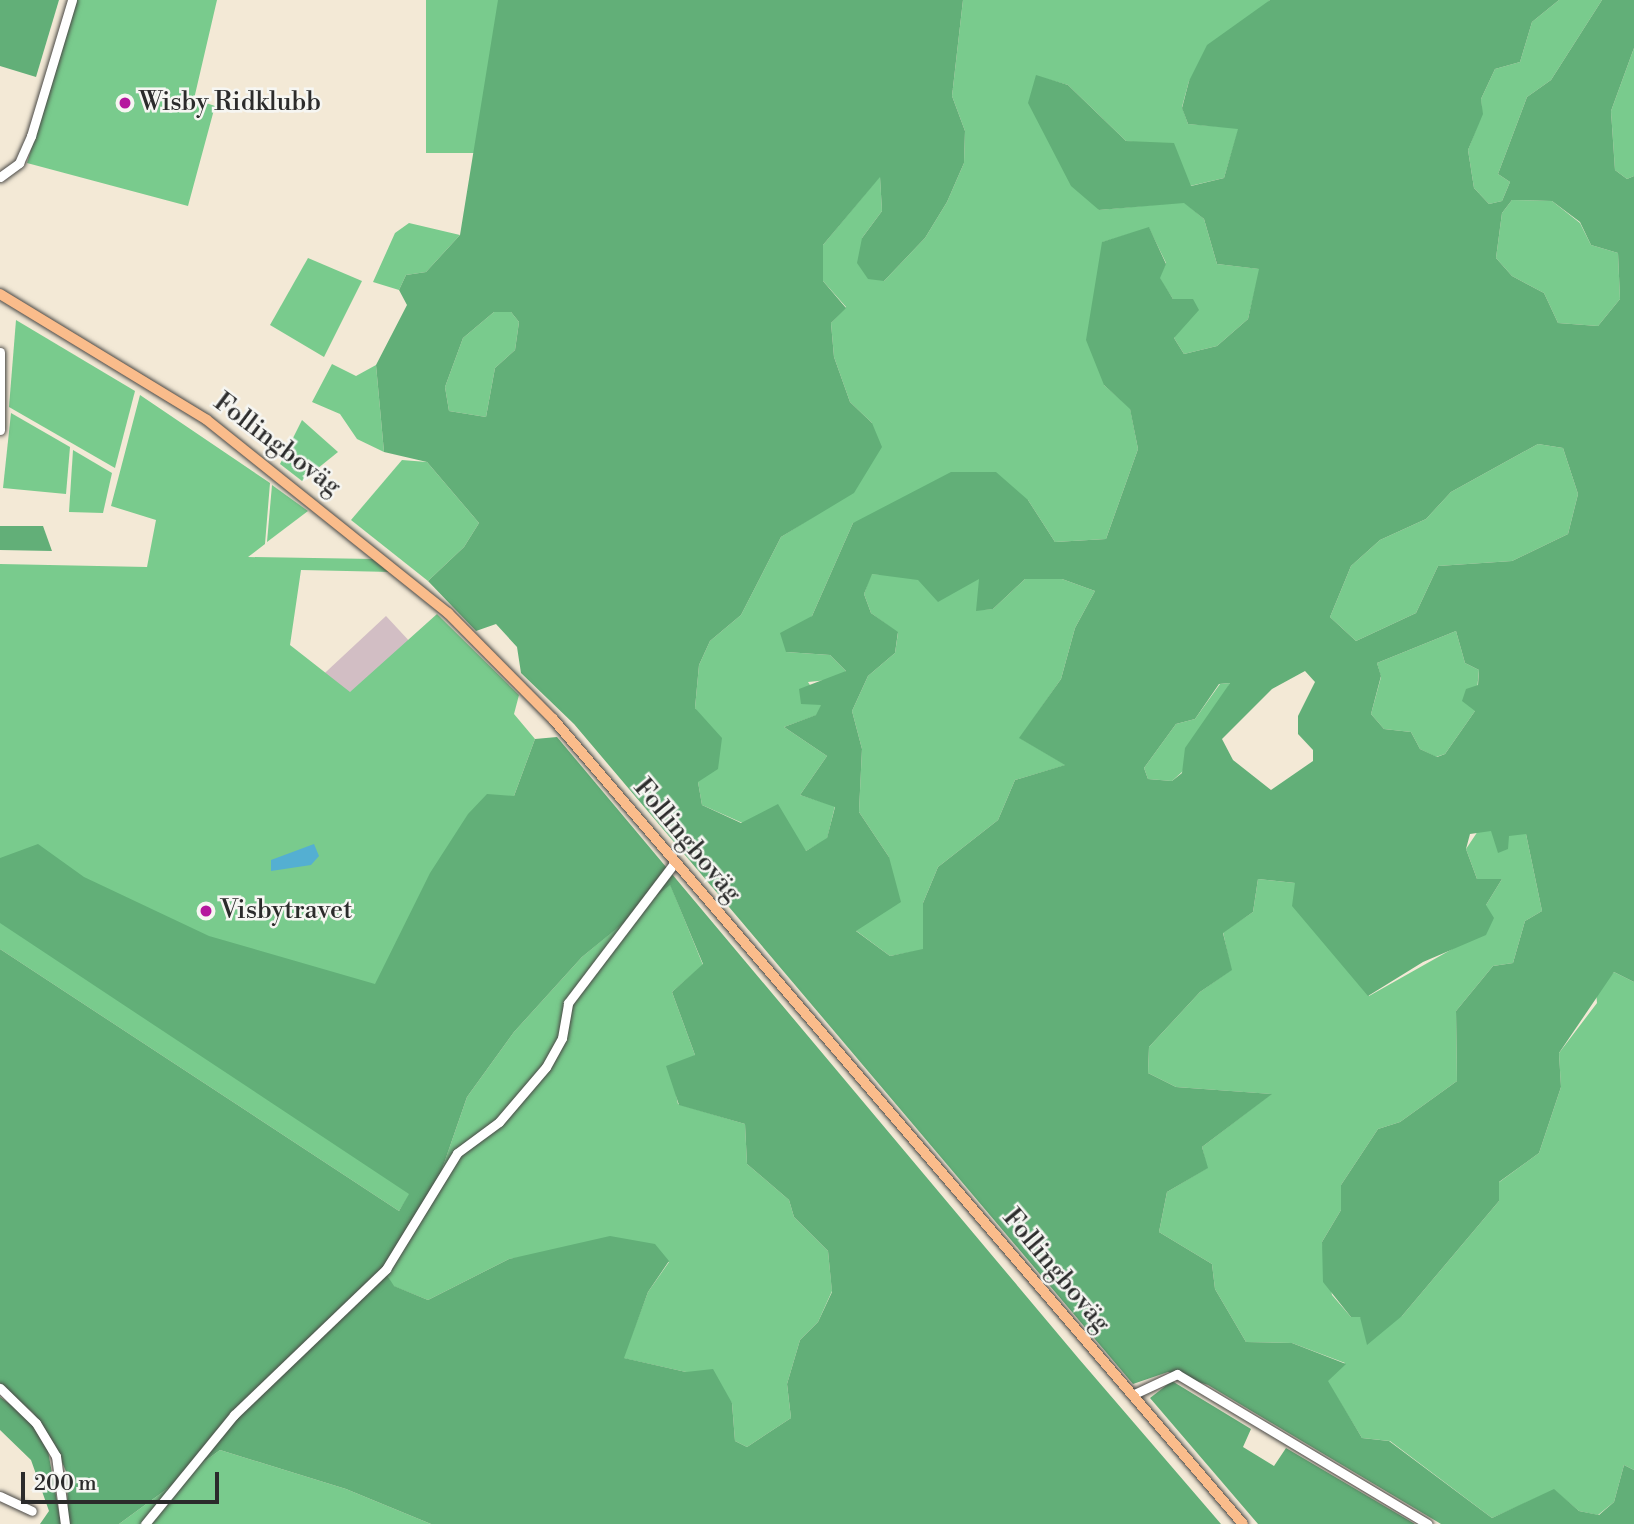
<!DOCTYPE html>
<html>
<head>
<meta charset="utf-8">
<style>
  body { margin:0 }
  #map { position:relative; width:1634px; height:1524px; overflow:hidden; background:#f3e9d6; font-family:"Libre Bodoni",serif }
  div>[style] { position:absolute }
  .industrial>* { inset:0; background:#d2bec4; transform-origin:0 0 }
  .green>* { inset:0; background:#79cb8d; transform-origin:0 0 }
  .forest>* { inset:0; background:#62af78 }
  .water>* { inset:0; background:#54afd2 }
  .roads { filter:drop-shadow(0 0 2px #494845) drop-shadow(0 0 2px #494845) }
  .minor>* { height:9px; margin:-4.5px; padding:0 4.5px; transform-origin:4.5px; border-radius:4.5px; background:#fff }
  .major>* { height:10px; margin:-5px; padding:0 5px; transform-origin:5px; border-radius:5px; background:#fabc8b }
  .dots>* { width:19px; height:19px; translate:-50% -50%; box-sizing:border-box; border:4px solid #f6f6f2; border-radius:50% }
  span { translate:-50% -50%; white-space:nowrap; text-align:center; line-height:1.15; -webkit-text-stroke:5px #f6f6f2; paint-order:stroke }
  .poi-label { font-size:26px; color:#2b2b2b }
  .left { translate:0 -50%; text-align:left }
  .street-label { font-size:26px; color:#2b2b2b }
  .scale { position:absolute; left:21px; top:1472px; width:198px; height:32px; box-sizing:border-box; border:4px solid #2b2b2b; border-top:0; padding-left:9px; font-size:21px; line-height:24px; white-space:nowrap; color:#2b2b2b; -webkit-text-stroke:5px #f6f6f2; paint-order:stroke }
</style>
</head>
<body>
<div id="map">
  <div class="industrial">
    <i style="left:386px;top:616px;width:33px;height:84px;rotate:47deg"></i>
  </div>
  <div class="green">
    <i style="clip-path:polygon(76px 0,217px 0,194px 99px,215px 106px,188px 206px,27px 163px)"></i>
    <i style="left:426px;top:0;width:72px;height:153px"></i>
    <i style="clip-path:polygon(963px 0,1270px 0,1189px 81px,1182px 107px,1188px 124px,1239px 128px,1224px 178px,1190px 186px,1147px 144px,1126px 141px,1068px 85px,1036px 76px,1099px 210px,1184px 202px,1204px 219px,1217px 264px,1260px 269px,1248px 319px,1217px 346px,1184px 354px,1174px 338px,1193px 299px,1173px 299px,1159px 278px,1166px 263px,1149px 228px,1103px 242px,1104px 385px,1130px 408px,1138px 449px,1106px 539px,1055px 542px,1028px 500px,853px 523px,812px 616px,786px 652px,830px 655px,846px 671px,838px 679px,808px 682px,822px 704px,817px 715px,784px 727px,827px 756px,800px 795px,835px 806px,827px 839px,806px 851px,702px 805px,698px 782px,707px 726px,695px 708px,699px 665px,710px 641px,741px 615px,781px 537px,816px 515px,872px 423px,850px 402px,834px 357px,831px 323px,846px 307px,823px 281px,823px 245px,880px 176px,882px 211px,862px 238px,884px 281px,925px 238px,947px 202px,964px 163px,965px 131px,952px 96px)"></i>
    <i style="clip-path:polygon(1559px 0,1602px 0,1551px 80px,1527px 97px,1498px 174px,1510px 182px,1502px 201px,1489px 204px,1474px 188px,1468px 150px,1482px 114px,1481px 99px,1495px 69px,1520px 62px,1532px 22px)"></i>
    <i style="clip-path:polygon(1634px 48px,1634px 176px,1627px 179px,1615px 170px,1611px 111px)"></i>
    <i style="clip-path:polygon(1512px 200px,1552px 201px,1580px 223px,1591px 245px,1618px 253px,1620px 299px,1598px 326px,1558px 323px,1544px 293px,1512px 276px,1496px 258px,1502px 213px)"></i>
    <i style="clip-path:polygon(409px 223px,460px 235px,426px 272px,406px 275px,399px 290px,373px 282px,395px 233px)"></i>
    <i style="clip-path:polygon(308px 258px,362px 281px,324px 357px,270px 325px)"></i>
    <i style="clip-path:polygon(494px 312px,511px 312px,519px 322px,515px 350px,495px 368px,486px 417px,449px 411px,445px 387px,463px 338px)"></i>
    <i style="clip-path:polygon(16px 320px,135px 391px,115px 468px,9px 407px)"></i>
    <i style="clip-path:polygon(332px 364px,356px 376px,376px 365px,384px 452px,357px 439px,340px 414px,312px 402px)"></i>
    <i style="clip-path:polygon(140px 395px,270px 483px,265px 544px,248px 557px,374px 559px,392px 572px,301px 570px,290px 645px,350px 692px,437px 614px,519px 695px,514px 714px,535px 739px,514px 796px,410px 1194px,399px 1211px,0 949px,0 564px,147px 567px,156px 520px,111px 506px)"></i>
    <i style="clip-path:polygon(11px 413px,70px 447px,66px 494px,3px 488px)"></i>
    <i style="clip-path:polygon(302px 420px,338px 452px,302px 481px,280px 464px)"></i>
    <i style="clip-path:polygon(1538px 444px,1563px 448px,1578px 494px,1568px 534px,1512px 561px,1438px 566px,1416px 613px,1356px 641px,1330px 617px,1351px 566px,1380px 540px,1426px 519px,1451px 492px)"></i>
    <i style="clip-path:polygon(73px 450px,112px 473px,103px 513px,69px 512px)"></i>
    <i style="clip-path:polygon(402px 460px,427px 462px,479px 523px,464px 547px,428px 581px,351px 520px)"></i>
    <i style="clip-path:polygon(272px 485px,308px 511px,267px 542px)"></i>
    <i style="clip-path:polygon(871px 574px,980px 579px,977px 610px,993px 609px,1025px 579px,1062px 579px,1095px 591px,1075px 628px,1061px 679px,1020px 738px,1066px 765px,1015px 780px,998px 820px,938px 867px,923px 903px,923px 950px,890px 956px,855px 930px,889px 857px,859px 812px,862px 749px,852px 711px,868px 676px,895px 653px,898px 633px,871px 613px,864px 594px)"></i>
    <i style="clip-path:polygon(1456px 631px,1465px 663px,1479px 670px,1475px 711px,1445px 754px,1436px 757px,1420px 749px,1411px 732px,1384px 729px,1371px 714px,1381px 677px,1377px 663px)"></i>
    <i style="clip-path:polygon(1230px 683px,1182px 772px,1172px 781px,1148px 779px,1144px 768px,1176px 724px,1195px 719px,1220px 684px)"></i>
    <i style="clip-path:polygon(1480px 828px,1526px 834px,1542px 911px,1525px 921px,1513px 963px,1493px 966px,1456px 1011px,1457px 1081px,1400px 1122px,1378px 1129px,1341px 1185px,1341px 1210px,1322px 1242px,1332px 1295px,1351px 1317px,1360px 1317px,1367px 1326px,1402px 1316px,1499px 1201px,1498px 1183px,1539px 1153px,1561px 1087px,1559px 1053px,1597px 1003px,1596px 991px,1614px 972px,1634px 982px,1634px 1470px,1624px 1465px,1614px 1502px,1598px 1515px,1579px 1511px,1554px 1490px,1492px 1518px,1390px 1441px,1362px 1438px,1327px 1381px,1345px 1363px,1292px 1343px,1246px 1342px,1215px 1289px,1212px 1264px,1159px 1232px,1167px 1192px,1207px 1168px,1202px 1147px,1271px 1094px,1176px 1087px,1148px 1073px,1149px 1047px,1200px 992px,1231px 970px,1223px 932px,1253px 912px,1258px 879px,1295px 883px,1369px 996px,1486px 930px,1486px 905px,1502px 879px,1477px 879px,1466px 849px)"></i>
    <i style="clip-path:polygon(670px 884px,703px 965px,672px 992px,695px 1055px,676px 1094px,678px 1104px,745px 1124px,747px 1164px,789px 1200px,794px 1217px,828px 1251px,832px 1291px,818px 1322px,800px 1340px,787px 1384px,791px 1418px,747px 1447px,735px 1441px,732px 1403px,686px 1372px,623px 1358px,648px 1292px,669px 1262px,558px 1252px,509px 1259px,428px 1300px,393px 1286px,387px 1275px,431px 1201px,467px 1097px,514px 1032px,582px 957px)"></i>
    <i style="clip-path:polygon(220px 1450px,346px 1489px,431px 1524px,119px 1524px)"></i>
  </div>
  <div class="forest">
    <i style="clip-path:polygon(0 0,59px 0,36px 77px,0 66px)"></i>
    <i style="clip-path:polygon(evenodd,498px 0,963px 0,952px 96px,965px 131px,964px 163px,947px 202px,925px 238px,884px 281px,868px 279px,857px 263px,862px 238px,882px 211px,880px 177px,823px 245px,823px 281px,846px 308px,831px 323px,834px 357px,850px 402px,872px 423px,882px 447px,854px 493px,781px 537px,741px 615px,710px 641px,699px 665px,695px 708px,722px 738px,718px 769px,698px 782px,702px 805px,741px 823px,778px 804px,806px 851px,827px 838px,835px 807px,800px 795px,827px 756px,784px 727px,816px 715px,821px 705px,801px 704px,799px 689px,846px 671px,830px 655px,786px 652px,780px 633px,812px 616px,853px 523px,951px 472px,996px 472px,1028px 500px,1055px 542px,1106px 539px,1138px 449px,1130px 409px,1104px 385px,1086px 340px,1102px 242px,1149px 227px,1166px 264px,1160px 278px,1173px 299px,1193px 299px,1199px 310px,1174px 338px,1184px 354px,1217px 346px,1248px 319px,1259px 269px,1217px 264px,1204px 219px,1184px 203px,1099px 210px,1071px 186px,1028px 103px,1036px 75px,1068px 85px,1126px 141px,1174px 143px,1191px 186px,1224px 178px,1238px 129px,1188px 124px,1182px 108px,1189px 81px,1207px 45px,1270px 0,1559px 0,1532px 22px,1520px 62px,1495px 69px,1481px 99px,1483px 114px,1468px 150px,1474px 188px,1489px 204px,1502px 201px,1510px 182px,1498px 174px,1527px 97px,1551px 80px,1602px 0,1634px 0,1634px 48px,1611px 111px,1615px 170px,1627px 179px,1634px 176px,1634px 982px,1614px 972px,1559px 1053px,1561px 1087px,1539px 1153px,1499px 1182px,1499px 1201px,1402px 1316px,1367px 1345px,1360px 1317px,1351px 1317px,1323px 1282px,1322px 1242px,1341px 1210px,1341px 1185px,1378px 1129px,1400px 1122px,1457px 1081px,1456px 1011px,1493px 966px,1513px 963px,1525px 921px,1542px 911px,1526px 834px,1509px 836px,1508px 849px,1498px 853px,1491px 831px,1470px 834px,1466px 849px,1477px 879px,1502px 879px,1486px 905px,1494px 918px,1486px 935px,1423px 962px,1368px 996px,1292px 906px,1295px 883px,1258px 879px,1253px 912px,1223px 933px,1232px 970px,1200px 992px,1149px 1047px,1148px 1073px,1176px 1087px,1272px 1094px,1202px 1147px,1208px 1168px,1167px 1192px,1159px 1232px,1212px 1264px,1215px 1289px,1246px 1342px,1292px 1343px,1346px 1364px,1328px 1381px,1362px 1438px,1389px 1441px,1492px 1518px,1554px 1489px,1579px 1511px,1599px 1515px,1614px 1502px,1624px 1465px,1634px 1470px,1634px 1524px,1441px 1524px,1208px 1385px,1168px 1372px,1133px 1384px,574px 724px,521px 673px,517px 647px,496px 624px,476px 631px,428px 581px,464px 547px,479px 523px,427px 462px,384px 452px,376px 365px,407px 305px,399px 290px,406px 275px,426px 272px,460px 235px,498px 0,1512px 200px,1552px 201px,1580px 222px,1591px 245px,1618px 253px,1620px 299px,1598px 326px,1558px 323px,1544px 293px,1512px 276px,1496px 258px,1502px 213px,1512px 200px,498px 0,494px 312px,511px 312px,519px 322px,515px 350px,495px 368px,486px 417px,449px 411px,445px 387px,463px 338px,494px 312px,498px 0,1538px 444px,1563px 448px,1578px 494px,1568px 534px,1512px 561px,1438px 566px,1416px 613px,1356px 641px,1330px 617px,1351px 566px,1380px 540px,1426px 519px,1451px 492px,1538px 444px,498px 0,872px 574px,918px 580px,938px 602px,979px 579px,976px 611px,993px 609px,1025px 579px,1062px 579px,1095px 591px,1075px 628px,1061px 679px,1019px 738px,1065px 765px,1015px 780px,998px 820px,938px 867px,923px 903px,923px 949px,890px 956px,856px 931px,901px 902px,889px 857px,859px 812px,862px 749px,852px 711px,868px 676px,895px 653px,898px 632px,871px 613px,864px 594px,872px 574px,498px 0,1456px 631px,1465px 663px,1479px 670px,1478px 685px,1466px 689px,1462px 701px,1475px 711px,1445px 754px,1437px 757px,1420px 749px,1411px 732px,1384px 729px,1371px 714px,1381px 676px,1377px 663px,1456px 631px,498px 0,1305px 671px,1315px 682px,1298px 716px,1298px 734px,1313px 750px,1313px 761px,1271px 790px,1233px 760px,1222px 739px,1272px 689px,1305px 671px,498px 0,1230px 683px,1185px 748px,1182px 773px,1172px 781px,1148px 779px,1144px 768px,1176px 724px,1195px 719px,1219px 684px,1230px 683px)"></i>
    <i style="clip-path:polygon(0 526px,43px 526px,52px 551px,0 550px)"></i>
    <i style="clip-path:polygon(evenodd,557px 737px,1079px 1359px,1221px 1524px,431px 1524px,346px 1489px,220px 1450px,119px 1524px,68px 1524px,67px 1474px,55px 1445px,33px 1413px,0 1383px,0 949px,399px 1211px,409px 1194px,0 923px,0 858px,38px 844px,84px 877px,209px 936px,375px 984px,430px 873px,468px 814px,487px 794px,514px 796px,535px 739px,557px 737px,670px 885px,703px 964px,672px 992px,695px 1055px,666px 1066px,679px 1105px,745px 1124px,747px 1164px,789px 1200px,794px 1217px,828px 1251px,832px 1292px,818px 1322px,800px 1340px,787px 1384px,791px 1418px,747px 1447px,735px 1441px,732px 1403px,713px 1369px,686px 1372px,624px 1358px,648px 1292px,669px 1261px,655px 1244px,610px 1236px,509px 1259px,428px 1300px,394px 1286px,387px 1275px,431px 1201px,467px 1097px,514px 1032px,582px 957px,670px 885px)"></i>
    <i style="clip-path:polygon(1172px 1381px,1251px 1429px,1243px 1447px,1274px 1466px,1286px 1448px,1415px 1524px,1258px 1524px,1150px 1398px)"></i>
    <i style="clip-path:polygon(0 1397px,31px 1419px,47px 1445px,61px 1524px,40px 1524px,49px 1511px,31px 1460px,0 1430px)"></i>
  </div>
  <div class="water">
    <i style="clip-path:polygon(314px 844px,319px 856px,311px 865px,271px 871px,271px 860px)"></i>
  </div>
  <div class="roads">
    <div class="minor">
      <i style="left:0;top:177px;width:24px;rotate:-36deg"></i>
      <i style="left:19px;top:163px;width:30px;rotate:-66deg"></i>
      <i style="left:31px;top:136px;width:142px;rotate:-73.2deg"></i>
      <i style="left:0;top:352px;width:78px;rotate:90deg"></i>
      <i style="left:0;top:1388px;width:50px;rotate:44.2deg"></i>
      <i style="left:36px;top:1423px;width:39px;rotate:59deg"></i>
      <i style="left:56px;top:1456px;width:69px;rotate:82.5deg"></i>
      <i style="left:1132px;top:1395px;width:50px;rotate:-25deg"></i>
      <i style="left:1177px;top:1374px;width:292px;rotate:30.9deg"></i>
      <i style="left:0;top:1496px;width:35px;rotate:25deg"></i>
      <i style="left:145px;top:1524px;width:141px;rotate:-50.8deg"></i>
      <i style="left:234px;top:1415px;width:211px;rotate:-43.8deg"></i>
      <i style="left:386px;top:1269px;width:136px;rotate:-58.5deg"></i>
      <i style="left:457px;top:1153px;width:52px;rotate:-36.4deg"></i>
      <i style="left:499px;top:1122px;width:72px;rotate:-49.5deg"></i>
      <i style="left:546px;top:1067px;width:33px;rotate:-61deg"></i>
      <i style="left:562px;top:1038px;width:36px;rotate:-80deg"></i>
      <i style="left:568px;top:1003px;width:177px;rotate:-52.8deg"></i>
    </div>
    <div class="major">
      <i style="left:0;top:294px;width:242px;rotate:31.3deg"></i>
      <i style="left:207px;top:420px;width:309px;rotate:38.7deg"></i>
      <i style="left:448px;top:613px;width:149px;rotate:45.3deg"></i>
      <i style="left:553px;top:719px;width:1060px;rotate:49.4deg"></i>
    </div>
  </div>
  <div class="dots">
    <i style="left:125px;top:103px;background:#b5179e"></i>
    <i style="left:206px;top:911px;background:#b5179e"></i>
  </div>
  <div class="poi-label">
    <span class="left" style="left:139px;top:103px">Wisby Ridklubb</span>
    <span class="left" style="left:220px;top:911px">Visbytravet</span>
  </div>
  <div class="street-label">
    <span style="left:277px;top:445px;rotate:37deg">Follingboväg</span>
    <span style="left:687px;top:841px;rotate:50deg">Follingboväg</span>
    <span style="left:1056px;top:1271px;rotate:50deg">Follingboväg</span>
  </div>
  <div class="scale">200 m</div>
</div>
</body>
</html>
